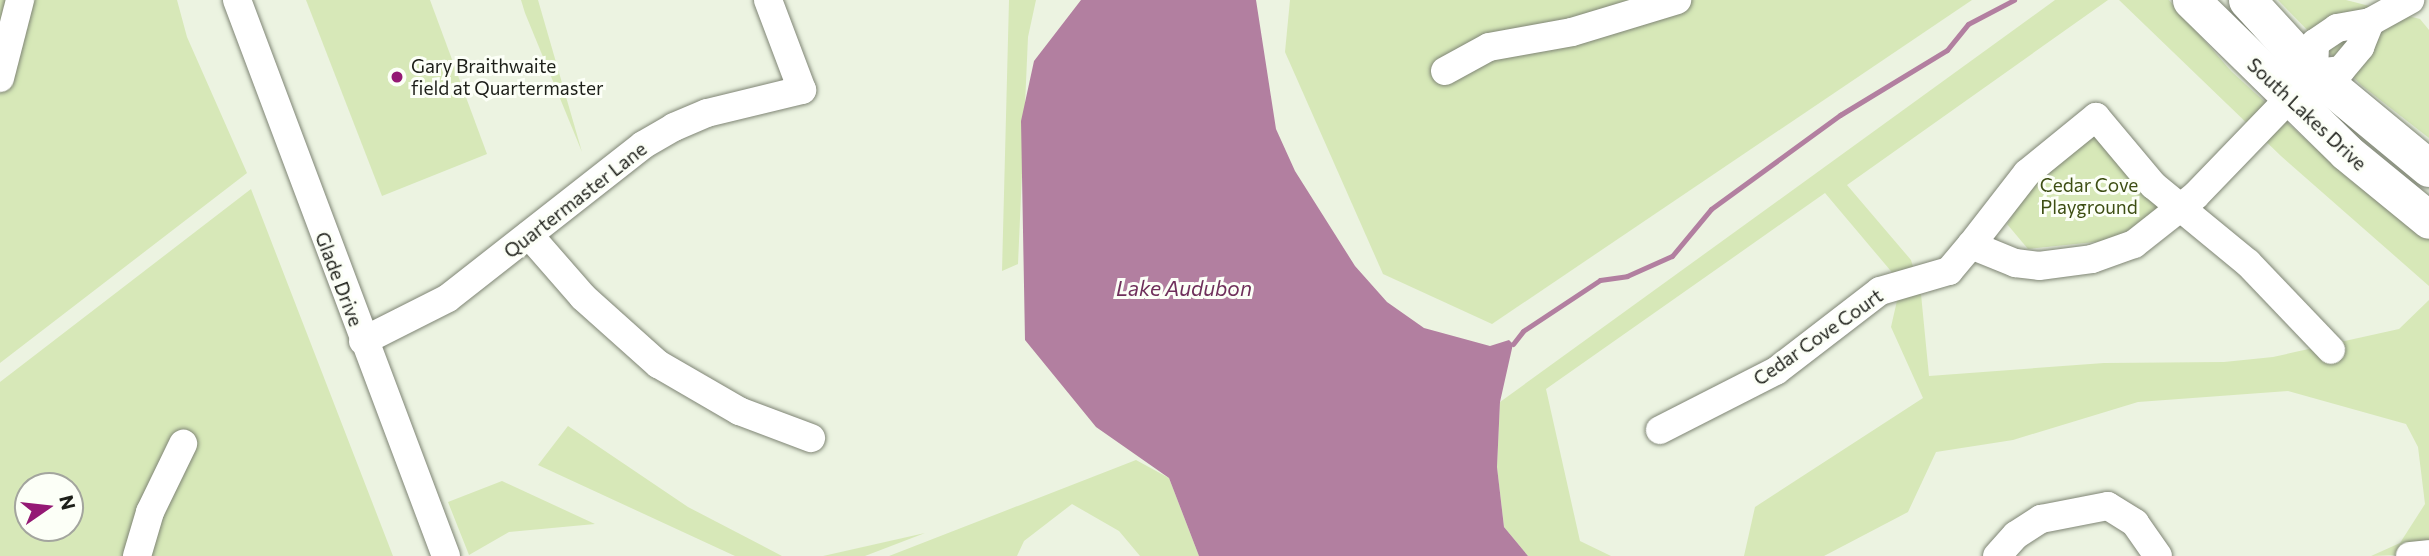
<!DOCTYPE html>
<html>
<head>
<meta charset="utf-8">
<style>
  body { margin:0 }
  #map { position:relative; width:2429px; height:556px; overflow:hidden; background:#ecf3e1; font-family:Commissioner,sans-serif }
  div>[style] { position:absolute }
  .green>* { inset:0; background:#d7e8b8 }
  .water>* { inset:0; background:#b27fa0 }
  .stream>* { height:5px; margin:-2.5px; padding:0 2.5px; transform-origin:2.5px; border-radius:2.5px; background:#b27fa0 }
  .roads { filter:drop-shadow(0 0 2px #7f8575) drop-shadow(0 0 2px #7f8575) }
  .minor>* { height:28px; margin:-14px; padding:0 14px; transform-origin:14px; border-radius:14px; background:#fff }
  .major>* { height:37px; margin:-18.5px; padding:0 18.5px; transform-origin:18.5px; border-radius:18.5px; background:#fff }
  .dots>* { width:19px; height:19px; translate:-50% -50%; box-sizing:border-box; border:4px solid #fcfff7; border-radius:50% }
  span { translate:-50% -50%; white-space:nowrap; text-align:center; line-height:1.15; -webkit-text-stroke:6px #fcfff7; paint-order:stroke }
  .poi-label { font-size:19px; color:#1d1f19 }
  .left { translate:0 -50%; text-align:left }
  .street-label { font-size:19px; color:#1d1f19 }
  .park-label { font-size:19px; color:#3d4e13 }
  .water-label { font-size:21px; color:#6f2f5b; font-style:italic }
  .north { position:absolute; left:14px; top:472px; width:70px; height:70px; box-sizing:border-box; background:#fcfff7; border:2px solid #a3a59e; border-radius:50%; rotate:76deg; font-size:19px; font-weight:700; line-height:28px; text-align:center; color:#1d1f19 }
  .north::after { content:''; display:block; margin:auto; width:24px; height:32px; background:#941974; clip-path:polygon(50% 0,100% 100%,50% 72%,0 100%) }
</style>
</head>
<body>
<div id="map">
  <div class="green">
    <i style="clip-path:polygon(0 0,177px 0,187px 37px,247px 173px,0 363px)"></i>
    <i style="clip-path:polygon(306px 0,430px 0,487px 154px,382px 196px)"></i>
    <i style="clip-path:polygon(521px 0,538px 0,582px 152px,525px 13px)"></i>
    <i style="clip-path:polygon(1009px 0,1036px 0,1028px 37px,1018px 264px,1002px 271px)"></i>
    <i style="clip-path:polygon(1290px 0,1972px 0,1492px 324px,1383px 274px,1285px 52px)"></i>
    <i style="clip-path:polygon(2055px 0,2108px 0,1847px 185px,1911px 260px,1921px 294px,1929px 376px,2104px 363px,2224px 362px,2273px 357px,2399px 329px,2429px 300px,2429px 554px,2371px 556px,2400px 543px,2425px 504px,2418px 447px,2406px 424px,2288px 391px,2138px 402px,2013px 440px,1936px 452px,1908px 512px,1824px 556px,1744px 556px,1755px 507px,1923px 398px,1891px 327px,1901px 283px,1825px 193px,1546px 389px,1580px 541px,1611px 556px,1528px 556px,1504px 527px,1497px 467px,1500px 402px)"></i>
    <i style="clip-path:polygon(2119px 0,2169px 0,2231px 71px,2291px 126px,2350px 180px,2429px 238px,2429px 286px,2281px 156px)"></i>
    <i style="clip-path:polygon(2278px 0,2346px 0,2420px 19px,2429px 30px,2429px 138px,2361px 85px)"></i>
    <i style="clip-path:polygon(2095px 131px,2164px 209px,2124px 239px,2028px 249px,2007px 224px,2036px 177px)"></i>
    <i style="clip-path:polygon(evenodd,251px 189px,393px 556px,0 556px,0 382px,251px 189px,28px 486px,70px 486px,70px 528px,28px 528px,28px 486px)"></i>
    <i style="clip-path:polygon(568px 426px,688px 507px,782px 556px,735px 556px,538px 465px)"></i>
    <i style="clip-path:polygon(1136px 460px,1169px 478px,1199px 556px,1140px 556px,1119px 531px,1072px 504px,1024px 541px,1017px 556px,889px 556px)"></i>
    <i style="clip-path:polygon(502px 481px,595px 524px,509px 532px,469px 555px,448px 502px)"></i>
    <i style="clip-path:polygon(925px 533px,865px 556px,823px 556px)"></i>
  </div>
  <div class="water">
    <i style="clip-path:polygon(1081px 0,1256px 0,1276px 129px,1295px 171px,1355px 266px,1387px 302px,1424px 328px,1490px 346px,1509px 340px,1513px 344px,1500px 402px,1497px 467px,1504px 527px,1528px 556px,1199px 556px,1169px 478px,1096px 427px,1025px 340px,1021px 121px,1034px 61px)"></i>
  </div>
  <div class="stream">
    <i style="left:1513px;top:344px;width:16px;rotate:-52deg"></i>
    <i style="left:1523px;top:331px;width:92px;rotate:-33.5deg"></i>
    <i style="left:1600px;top:280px;width:27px;rotate:-8deg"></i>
    <i style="left:1627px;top:276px;width:49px;rotate:-24deg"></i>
    <i style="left:1672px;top:256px;width:61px;rotate:-50.3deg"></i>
    <i style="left:1711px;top:209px;width:160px;rotate:-36.1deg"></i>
    <i style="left:1840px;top:115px;width:125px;rotate:-31.3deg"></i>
    <i style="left:1947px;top:50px;width:33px;rotate:-51deg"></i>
    <i style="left:1968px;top:24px;width:52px;rotate:-27.6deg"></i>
  </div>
  <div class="roads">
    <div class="minor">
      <i style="left:237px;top:0;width:594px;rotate:69.4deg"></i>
      <i style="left:1445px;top:71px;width:50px;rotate:-28.6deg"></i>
      <i style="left:1489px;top:47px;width:84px;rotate:-10.2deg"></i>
      <i style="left:1572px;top:32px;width:110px;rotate:-16.9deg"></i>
      <i style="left:2314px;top:73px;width:30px;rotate:-88deg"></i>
      <i style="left:2315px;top:43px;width:27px;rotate:-34deg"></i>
      <i style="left:2337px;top:28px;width:34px;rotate:-10deg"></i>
      <i style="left:2370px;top:22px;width:46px;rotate:-28.8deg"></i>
      <i style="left:2314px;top:73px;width:27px;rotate:-6deg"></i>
      <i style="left:2341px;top:70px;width:30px;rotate:-50deg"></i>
      <i style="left:2360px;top:47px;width:27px;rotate:-68deg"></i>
      <i style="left:0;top:78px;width:81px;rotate:-75.6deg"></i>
      <i style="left:529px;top:235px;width:82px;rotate:48.9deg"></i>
      <i style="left:583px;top:297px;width:101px;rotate:41.8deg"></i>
      <i style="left:658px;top:364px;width:94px;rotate:30.1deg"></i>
      <i style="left:739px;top:411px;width:77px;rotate:20.6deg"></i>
      <i style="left:1971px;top:245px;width:91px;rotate:-52.1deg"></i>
      <i style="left:2027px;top:173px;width:89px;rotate:-39.1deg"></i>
      <i style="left:2096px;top:117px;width:89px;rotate:50deg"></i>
      <i style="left:2153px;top:185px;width:123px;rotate:39.4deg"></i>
      <i style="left:2248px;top:263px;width:120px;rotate:46.3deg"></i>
      <i style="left:363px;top:341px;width:95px;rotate:-26.8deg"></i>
      <i style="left:448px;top:298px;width:248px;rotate:-38.1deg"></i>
      <i style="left:643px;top:145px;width:36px;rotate:-30deg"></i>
      <i style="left:674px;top:127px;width:36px;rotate:-23deg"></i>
      <i style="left:707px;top:113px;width:98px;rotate:-13.6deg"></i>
      <i style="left:802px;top:90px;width:96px;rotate:-110.7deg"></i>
      <i style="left:1660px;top:430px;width:130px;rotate:-27deg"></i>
      <i style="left:1776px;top:371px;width:131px;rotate:-37.6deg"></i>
      <i style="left:1880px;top:291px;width:72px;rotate:-16.2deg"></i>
      <i style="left:1949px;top:271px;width:34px;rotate:-50deg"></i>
      <i style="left:1971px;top:245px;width:48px;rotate:22.2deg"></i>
      <i style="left:2015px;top:263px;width:24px;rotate:7deg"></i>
      <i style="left:2039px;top:266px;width:53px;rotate:-7.5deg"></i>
      <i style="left:2092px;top:259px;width:45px;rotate:-19.7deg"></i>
      <i style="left:2134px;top:244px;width:78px;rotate:-38.2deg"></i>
      <i style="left:2195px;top:196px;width:158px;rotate:-46deg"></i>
      <i style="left:137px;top:556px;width:46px;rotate:-73.5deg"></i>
      <i style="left:150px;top:512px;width:76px;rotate:-64.1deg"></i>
      <i style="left:1997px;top:556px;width:28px;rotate:-48deg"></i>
      <i style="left:2016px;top:535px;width:30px;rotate:-33deg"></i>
      <i style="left:2041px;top:519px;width:68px;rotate:-11deg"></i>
      <i style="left:2108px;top:506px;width:32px;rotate:32deg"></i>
      <i style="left:2135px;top:523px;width:40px;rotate:55.1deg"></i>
      <i style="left:2410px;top:556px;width:19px;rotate:-6deg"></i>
    </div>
    <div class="major">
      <i style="left:2191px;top:0;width:217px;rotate:44.4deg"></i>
      <i style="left:2346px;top:152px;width:107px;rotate:39.3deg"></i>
      <i style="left:2247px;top:0;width:99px;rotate:47.5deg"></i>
      <i style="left:2314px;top:73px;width:149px;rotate:39.6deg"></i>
    </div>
  </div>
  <div class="dots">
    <i style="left:397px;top:77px;background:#941974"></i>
  </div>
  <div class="poi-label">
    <span class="left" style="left:411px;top:77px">Gary Braithwaite<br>field at Quartermaster</span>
  </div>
  <div class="street-label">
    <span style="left:2307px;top:114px;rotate:43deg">South Lakes Drive</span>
    <span style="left:575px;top:200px;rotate:-38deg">Quartermaster Lane</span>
    <span style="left:339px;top:279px;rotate:69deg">Glade Drive</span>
    <span style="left:1818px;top:337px;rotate:-35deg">Cedar Cove Court</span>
  </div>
  <div class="park-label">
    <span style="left:2089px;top:196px">Cedar Cove<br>Playground</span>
  </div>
  <div class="water-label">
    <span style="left:1184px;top:288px">Lake Audubon</span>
  </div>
  <div class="north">N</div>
</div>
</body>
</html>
